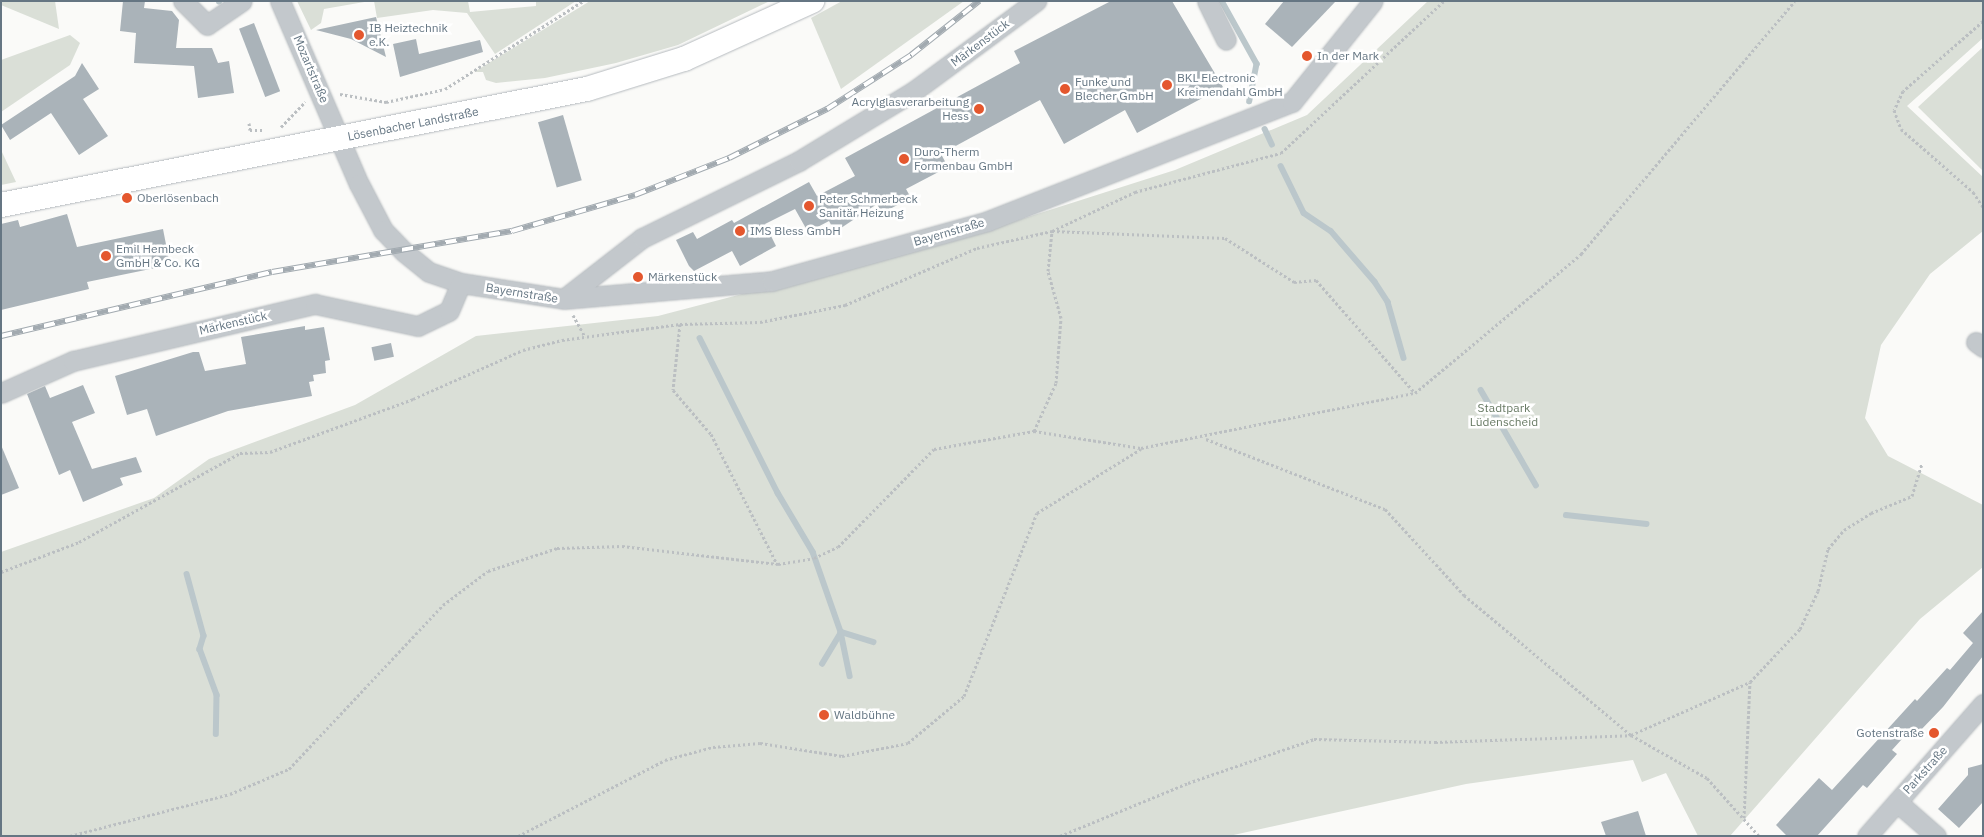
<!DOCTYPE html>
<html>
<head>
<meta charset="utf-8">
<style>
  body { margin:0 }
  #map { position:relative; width:1984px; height:837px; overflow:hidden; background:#fafaf8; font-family:"IBM Plex Sans",sans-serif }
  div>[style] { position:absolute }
  .green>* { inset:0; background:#dadfd7 }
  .stream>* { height:5.5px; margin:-2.75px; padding:0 2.75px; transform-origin:2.75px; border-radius:2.75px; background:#bbc7cb }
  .building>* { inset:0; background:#aab3b9; transform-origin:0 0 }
  .path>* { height:3px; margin-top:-1.5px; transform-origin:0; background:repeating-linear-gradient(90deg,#bbbfc2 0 2.5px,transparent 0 5px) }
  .roads { filter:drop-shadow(0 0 1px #b5babe) drop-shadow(0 0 1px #b5babe) }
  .minor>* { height:19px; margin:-9.5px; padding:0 9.5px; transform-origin:9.5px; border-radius:9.5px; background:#c3c8cc }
  .major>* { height:24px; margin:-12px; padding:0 12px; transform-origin:12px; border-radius:12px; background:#fff }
  .rail>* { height:5.5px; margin-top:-2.75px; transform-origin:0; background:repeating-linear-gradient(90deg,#fff 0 11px,#a2aab0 0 22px); box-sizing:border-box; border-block:1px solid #a2aab0 }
  .dots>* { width:14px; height:14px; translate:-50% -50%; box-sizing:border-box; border:2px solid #fff; border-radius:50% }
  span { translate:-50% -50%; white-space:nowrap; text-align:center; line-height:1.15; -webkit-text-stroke:5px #fff; paint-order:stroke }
  .poi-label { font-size:12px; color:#657683 }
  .left { translate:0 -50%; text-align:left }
  .right { translate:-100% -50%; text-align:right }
  .street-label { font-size:12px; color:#657683 }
  .park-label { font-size:12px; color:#687a64 }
  .frame { position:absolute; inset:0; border:2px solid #657683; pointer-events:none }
</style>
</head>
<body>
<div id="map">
  <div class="green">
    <i style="clip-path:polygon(1px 1px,55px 1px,59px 29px,1px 5px)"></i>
    <i style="clip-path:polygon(297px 1px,370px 1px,324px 9px,321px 23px,311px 30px)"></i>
    <i style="clip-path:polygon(374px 1px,468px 1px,470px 12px,536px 6px,536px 1px,576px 1px,495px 54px,467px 13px,433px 10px,377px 18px)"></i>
    <i style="clip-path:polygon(590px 1px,770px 1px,678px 45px,616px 63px,545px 78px,496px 83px,486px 80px,483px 72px,474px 72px)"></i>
    <i style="clip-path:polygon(842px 1px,964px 1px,841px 89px,811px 18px)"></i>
    <i style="clip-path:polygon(1428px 1px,1983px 1px,1983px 38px,1907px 106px,1983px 177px,1983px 231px,1930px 274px,1881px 345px,1865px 418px,1888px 456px,1983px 505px,1983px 567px,1920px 619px,1730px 836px,1698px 836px,1666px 773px,1642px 782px,1633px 760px,1466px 784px,1229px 836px,1px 836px,1px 552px,154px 498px,209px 459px,355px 405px,476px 336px,658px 316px,990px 229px,1175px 170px,1307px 115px)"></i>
    <i style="clip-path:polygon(70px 35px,80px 43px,70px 65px,1px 112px,1px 60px)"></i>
    <i style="clip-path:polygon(1983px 47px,1983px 171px,1918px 107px)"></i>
    <i style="clip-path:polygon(1px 150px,16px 182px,1px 185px)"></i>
  </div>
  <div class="stream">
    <i style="left:1222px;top:1px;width:72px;rotate:60.9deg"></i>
    <i style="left:1257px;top:64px;width:38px;rotate:101deg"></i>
    <i style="left:219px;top:2px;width:1px;rotate:-90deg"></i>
    <i style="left:1265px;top:129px;width:17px;rotate:65deg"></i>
    <i style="left:1281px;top:166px;width:52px;rotate:63.9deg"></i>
    <i style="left:1304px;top:213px;width:32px;rotate:34deg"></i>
    <i style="left:1331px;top:231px;width:67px;rotate:49.2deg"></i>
    <i style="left:1375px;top:282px;width:24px;rotate:57deg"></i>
    <i style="left:1388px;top:302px;width:58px;rotate:74.1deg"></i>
    <i style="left:700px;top:338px;width:174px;rotate:63.3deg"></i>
    <i style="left:778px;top:493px;width:69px;rotate:59.3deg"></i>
    <i style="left:813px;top:552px;width:85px;rotate:70.7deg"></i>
    <i style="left:841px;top:632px;width:45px;rotate:78.4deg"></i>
    <i style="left:1481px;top:390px;width:110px;rotate:59.9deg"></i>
    <i style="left:1566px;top:515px;width:81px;rotate:6.3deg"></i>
    <i style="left:187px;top:574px;width:64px;rotate:74.7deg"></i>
    <i style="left:204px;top:636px;width:14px;rotate:107deg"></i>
    <i style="left:200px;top:649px;width:49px;rotate:69.7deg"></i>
    <i style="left:217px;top:695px;width:39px;rotate:91deg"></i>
    <i style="left:822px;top:664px;width:37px;rotate:-59deg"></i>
    <i style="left:841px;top:632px;width:34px;rotate:17deg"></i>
  </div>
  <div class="building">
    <i style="clip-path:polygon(123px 1px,145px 1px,144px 8px,172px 11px,179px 20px,176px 48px,212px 48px,218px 63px,229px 61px,234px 93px,198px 98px,194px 66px,134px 63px,136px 33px,120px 31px)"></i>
    <i style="clip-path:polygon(1111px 1px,1172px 1px,1223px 87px,1137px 133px,1125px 110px,1064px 144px,1040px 100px,941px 154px,948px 167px,906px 189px,911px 198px,882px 213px,877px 204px,835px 232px,829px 221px,808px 232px,795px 209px,765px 224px,776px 246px,740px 266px,732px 251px,694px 271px,689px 266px,676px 240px,693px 232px,697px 239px,732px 220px,734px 223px,809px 182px,817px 196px,855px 176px,845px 158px,1020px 63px,1014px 51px)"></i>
    <i style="clip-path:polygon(1284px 1px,1336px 1px,1292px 47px,1265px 24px)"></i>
    <i style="clip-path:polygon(376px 17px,386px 57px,351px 39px,316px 30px)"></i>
    <i style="left:254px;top:23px;width:73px;height:16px;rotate:69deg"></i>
    <i style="clip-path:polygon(416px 39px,419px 54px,480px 40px,483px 52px,400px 77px,393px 44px)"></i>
    <i style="clip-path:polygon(82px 63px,99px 89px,83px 99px,108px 136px,79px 155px,51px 113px,10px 140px,1px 125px,75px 76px)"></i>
    <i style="left:563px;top:115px;width:68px;height:26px;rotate:74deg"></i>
    <i style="clip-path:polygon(67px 214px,77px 247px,163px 229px,170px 265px,87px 282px,89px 289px,1px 310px,1px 224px,18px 220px,20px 227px)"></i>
    <i style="clip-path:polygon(305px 326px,305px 330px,324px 327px,330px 360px,325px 361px,326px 373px,313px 375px,314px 381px,309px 382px,312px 396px,228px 411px,156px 436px,147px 409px,127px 415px,115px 376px,193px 352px,199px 352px,205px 371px,246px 364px,241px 337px)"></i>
    <i style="left:391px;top:343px;width:14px;height:20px;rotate:78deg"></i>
    <i style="clip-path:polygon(83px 385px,95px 413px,72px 422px,92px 469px,136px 457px,142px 472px,120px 478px,123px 485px,83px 502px,70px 470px,59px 475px,27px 394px,45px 386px,50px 398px)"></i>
    <i style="clip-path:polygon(1px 445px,19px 488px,1px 495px)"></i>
    <i style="clip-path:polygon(1983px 611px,1983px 656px,1943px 707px,1918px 733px,1912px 728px,1892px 750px,1897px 754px,1867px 788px,1863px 785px,1817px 836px,1787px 836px,1776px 825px,1819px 778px,1832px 790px,1915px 699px,1917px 701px,1947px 668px,1950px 670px,1973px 643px,1963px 633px)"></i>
    <i style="clip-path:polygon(1983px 764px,1983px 802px,1959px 828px,1938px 809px,1968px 775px,1968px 768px)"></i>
    <i style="clip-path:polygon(1638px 811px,1646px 836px,1606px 836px,1601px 822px)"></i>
  </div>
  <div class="path">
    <i style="left:1983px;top:21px;width:106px;rotate:138.8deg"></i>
    <i style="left:1903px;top:91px;width:21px;rotate:115deg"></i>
    <i style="left:1894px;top:110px;width:20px;rotate:70deg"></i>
    <i style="left:1901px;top:129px;width:96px;rotate:41.2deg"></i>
    <i style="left:1973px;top:192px;width:18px;rotate:56deg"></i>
    <i style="left:340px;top:94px;width:47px;rotate:9.9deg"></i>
    <i style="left:386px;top:102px;width:60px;rotate:-12.4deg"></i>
    <i style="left:445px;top:89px;width:164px;rotate:-32.5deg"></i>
    <i style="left:249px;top:123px;width:7px;rotate:82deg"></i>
    <i style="left:250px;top:130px;width:15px"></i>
    <i style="left:281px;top:127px;width:35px;rotate:-46deg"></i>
    <i style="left:573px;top:315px;width:25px;rotate:61deg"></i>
    <i style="left:680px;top:324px;width:66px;rotate:96.1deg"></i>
    <i style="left:673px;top:390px;width:58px;rotate:49.2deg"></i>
    <i style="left:711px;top:434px;width:146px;rotate:63.1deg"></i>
    <i style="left:1034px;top:431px;width:53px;rotate:-65.4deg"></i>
    <i style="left:1056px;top:383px;width:65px;rotate:-85.6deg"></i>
    <i style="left:1061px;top:318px;width:49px;rotate:-105.5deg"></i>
    <i style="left:1048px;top:271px;width:40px;rotate:-84.3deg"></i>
    <i style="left:1052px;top:231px;width:173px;rotate:2.3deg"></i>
    <i style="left:1225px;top:238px;width:82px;rotate:32.5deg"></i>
    <i style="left:1294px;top:282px;width:22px;rotate:-5deg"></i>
    <i style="left:1316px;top:280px;width:150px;rotate:48.8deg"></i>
    <i style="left:1206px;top:439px;width:192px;rotate:21.4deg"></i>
    <i style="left:1385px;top:509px;width:117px;rotate:47.4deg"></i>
    <i style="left:1464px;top:595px;width:218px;rotate:40deg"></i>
    <i style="left:1631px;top:735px;width:87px;rotate:29.5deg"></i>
    <i style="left:1707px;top:778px;width:78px;rotate:48.1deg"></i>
    <i style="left:1px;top:572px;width:84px;rotate:-21deg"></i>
    <i style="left:79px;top:542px;width:184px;rotate:-28.9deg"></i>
    <i style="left:240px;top:453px;width:30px;rotate:-2deg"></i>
    <i style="left:270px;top:452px;width:153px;rotate:-20.3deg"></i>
    <i style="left:413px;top:399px;width:120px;rotate:-24deg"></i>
    <i style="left:523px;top:350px;width:40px;rotate:-14.4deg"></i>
    <i style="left:562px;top:340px;width:119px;rotate:-7.7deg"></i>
    <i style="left:680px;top:324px;width:80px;rotate:-1.4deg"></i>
    <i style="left:760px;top:322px;width:87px;rotate:-11.3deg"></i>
    <i style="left:845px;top:305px;width:144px;rotate:-23.4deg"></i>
    <i style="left:977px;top:248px;width:77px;rotate:-12.8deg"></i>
    <i style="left:1052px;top:231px;width:92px;rotate:-25.2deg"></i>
    <i style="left:1135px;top:192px;width:151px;rotate:-15deg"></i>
    <i style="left:1281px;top:153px;width:223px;rotate:-43deg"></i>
    <i style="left:1744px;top:818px;width:136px;rotate:-87.5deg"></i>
    <i style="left:70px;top:836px;width:165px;rotate:-14.7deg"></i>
    <i style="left:230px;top:794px;width:64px;rotate:-23deg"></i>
    <i style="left:289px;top:769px;width:225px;rotate:-46.8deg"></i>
    <i style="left:443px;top:605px;width:56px;rotate:-37.1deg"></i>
    <i style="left:488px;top:571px;width:73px;rotate:-18.4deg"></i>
    <i style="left:557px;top:548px;width:65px;rotate:-1.8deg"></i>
    <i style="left:622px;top:546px;width:157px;rotate:6.6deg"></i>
    <i style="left:778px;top:564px;width:36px;rotate:-9deg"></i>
    <i style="left:814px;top:558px;width:26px;rotate:-25deg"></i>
    <i style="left:838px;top:547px;width:137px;rotate:-45.6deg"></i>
    <i style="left:934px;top:449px;width:102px;rotate:-10.2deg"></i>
    <i style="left:1034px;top:431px;width:108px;rotate:9deg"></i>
    <i style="left:1141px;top:448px;width:279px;rotate:-11.4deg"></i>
    <i style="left:1415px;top:393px;width:217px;rotate:-39.9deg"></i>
    <i style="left:1581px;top:254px;width:331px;rotate:-49.8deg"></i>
    <i style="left:518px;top:836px;width:165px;rotate:-27.3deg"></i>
    <i style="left:665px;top:760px;width:50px;rotate:-15.2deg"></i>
    <i style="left:713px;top:747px;width:47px;rotate:-4.9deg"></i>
    <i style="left:760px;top:743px;width:83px;rotate:9deg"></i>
    <i style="left:842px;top:756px;width:67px;rotate:-11.1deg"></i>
    <i style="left:908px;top:743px;width:73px;rotate:-40deg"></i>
    <i style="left:964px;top:696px;width:197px;rotate:-68.3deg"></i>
    <i style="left:1037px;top:513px;width:122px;rotate:-31.6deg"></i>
    <i style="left:1060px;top:836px;width:139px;rotate:-22.5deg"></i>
    <i style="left:1188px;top:783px;width:133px;rotate:-19.2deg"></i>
    <i style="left:1314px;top:739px;width:121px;rotate:1.4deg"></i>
    <i style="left:1435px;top:742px;width:196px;rotate:-2deg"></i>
    <i style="left:1631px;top:735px;width:130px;rotate:-24deg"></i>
    <i style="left:1750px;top:682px;width:73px;rotate:-46.7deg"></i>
    <i style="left:1800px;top:629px;width:42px;rotate:-64.7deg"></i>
    <i style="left:1818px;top:591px;width:43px;rotate:-76.6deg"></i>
    <i style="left:1828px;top:549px;width:25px;rotate:-50deg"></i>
    <i style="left:1844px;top:530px;width:32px;rotate:-32deg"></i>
    <i style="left:1871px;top:513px;width:44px;rotate:-22.5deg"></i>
    <i style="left:1912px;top:496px;width:34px;rotate:-73deg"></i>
  </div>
  <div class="roads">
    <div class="minor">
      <i style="left:183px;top:1px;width:34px;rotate:45deg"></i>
      <i style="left:207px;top:25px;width:42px;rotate:-34.4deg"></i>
      <i style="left:280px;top:1px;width:199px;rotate:66.7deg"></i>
      <i style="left:359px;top:184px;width:52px;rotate:62.4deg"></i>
      <i style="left:383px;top:230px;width:29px;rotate:46deg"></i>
      <i style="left:403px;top:251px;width:33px;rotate:39deg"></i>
      <i style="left:429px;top:272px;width:34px;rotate:19deg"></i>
      <i style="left:461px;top:283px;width:104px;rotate:8.8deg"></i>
      <i style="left:564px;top:299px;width:209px;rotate:-4.9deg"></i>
      <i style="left:772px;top:281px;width:224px;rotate:-15.5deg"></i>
      <i style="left:988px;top:221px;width:326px;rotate:-21.4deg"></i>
      <i style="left:1292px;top:102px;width:129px;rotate:-51.3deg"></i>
      <i style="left:1207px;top:1px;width:43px;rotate:64deg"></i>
      <i style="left:565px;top:298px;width:98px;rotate:-37.9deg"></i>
      <i style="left:642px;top:238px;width:175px;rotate:-26.1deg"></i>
      <i style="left:799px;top:161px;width:135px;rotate:-31.3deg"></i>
      <i style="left:914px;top:91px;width:152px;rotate:-36.4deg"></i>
      <i style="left:1976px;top:342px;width:9px;rotate:36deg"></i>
      <i style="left:1px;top:393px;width:79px;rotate:-24deg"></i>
      <i style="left:73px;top:361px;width:249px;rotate:-13.3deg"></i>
      <i style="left:315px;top:304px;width:105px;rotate:12.1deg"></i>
      <i style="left:418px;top:326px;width:34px;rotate:-26deg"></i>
      <i style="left:449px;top:311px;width:30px;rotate:-67deg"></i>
      <i style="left:1897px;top:802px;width:52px;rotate:41.1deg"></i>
      <i style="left:1867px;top:836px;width:176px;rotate:-48.7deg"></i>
    </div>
    <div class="major">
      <i style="left:1px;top:205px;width:597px;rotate:-11.2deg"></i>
      <i style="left:587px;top:89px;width:102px;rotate:-17.2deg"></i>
      <i style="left:684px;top:59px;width:141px;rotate:-24.4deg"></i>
    </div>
  </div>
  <div class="rail">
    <i style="left:1px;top:336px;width:278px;rotate:-13.3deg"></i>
    <i style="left:272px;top:272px;width:243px;rotate:-9.7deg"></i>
    <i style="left:512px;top:231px;width:128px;rotate:-16.3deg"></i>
    <i style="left:635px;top:195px;width:101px;rotate:-21.5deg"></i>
    <i style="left:729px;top:158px;width:110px;rotate:-26.6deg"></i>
    <i style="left:827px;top:109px;width:100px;rotate:-32.7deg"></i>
    <i style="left:911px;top:55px;width:87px;rotate:-38.5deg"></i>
  </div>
  <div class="dots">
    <i style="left:359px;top:35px;background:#e4572e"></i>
    <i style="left:1307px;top:56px;background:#e4572e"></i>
    <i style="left:1167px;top:85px;background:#e4572e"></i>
    <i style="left:1065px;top:89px;background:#e4572e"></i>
    <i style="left:979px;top:109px;background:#e4572e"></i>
    <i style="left:904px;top:159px;background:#e4572e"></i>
    <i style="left:127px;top:198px;background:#e4572e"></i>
    <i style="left:809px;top:206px;background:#e4572e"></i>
    <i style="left:740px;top:231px;background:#e4572e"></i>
    <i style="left:106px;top:256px;background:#e4572e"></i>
    <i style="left:638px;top:277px;background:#e4572e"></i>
    <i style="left:824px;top:715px;background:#e4572e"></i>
    <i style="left:1934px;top:733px;background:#e4572e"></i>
  </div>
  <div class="poi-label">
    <span class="left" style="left:369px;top:35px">IB Heiztechnik<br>e.K.</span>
    <span class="left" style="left:1317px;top:56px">In der Mark</span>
    <span class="left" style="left:1177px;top:85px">BKL Electronic<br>Kreimendahl GmbH</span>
    <span class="left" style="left:1075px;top:89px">Funke und<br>Blecher GmbH</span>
    <span class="right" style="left:969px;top:109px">Acrylglasverarbeitung<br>Hess</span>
    <span class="left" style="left:914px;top:159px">Duro-Therm<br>Formenbau GmbH</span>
    <span class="left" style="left:137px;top:198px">Oberlösenbach</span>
    <span class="left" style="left:819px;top:206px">Peter Schmerbeck<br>Sanitär Heizung</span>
    <span class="left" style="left:750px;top:231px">IMS Bless GmbH</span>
    <span class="left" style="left:116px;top:256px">Emil Hembeck<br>GmbH &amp; Co. KG</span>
    <span class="left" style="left:648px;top:277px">Märkenstück</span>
    <span class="left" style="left:834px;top:715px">Waldbühne</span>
    <span class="right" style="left:1924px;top:733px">Gotenstraße</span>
  </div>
  <div class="street-label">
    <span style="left:980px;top:43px;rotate:-37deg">Märkenstück</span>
    <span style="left:311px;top:69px;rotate:67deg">Mozartstraße</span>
    <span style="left:413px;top:124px;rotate:-11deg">Lösenbacher Landstraße</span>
    <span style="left:949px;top:232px;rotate:-16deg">Bayernstraße</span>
    <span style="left:522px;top:293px;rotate:9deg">Bayernstraße</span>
    <span style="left:233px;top:323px;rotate:-13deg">Märkenstück</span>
    <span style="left:1925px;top:770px;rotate:-48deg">Parkstraße</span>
  </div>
  <div class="park-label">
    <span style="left:1504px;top:415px">Stadtpark<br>Lüdenscheid</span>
  </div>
  <div class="frame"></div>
</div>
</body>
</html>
